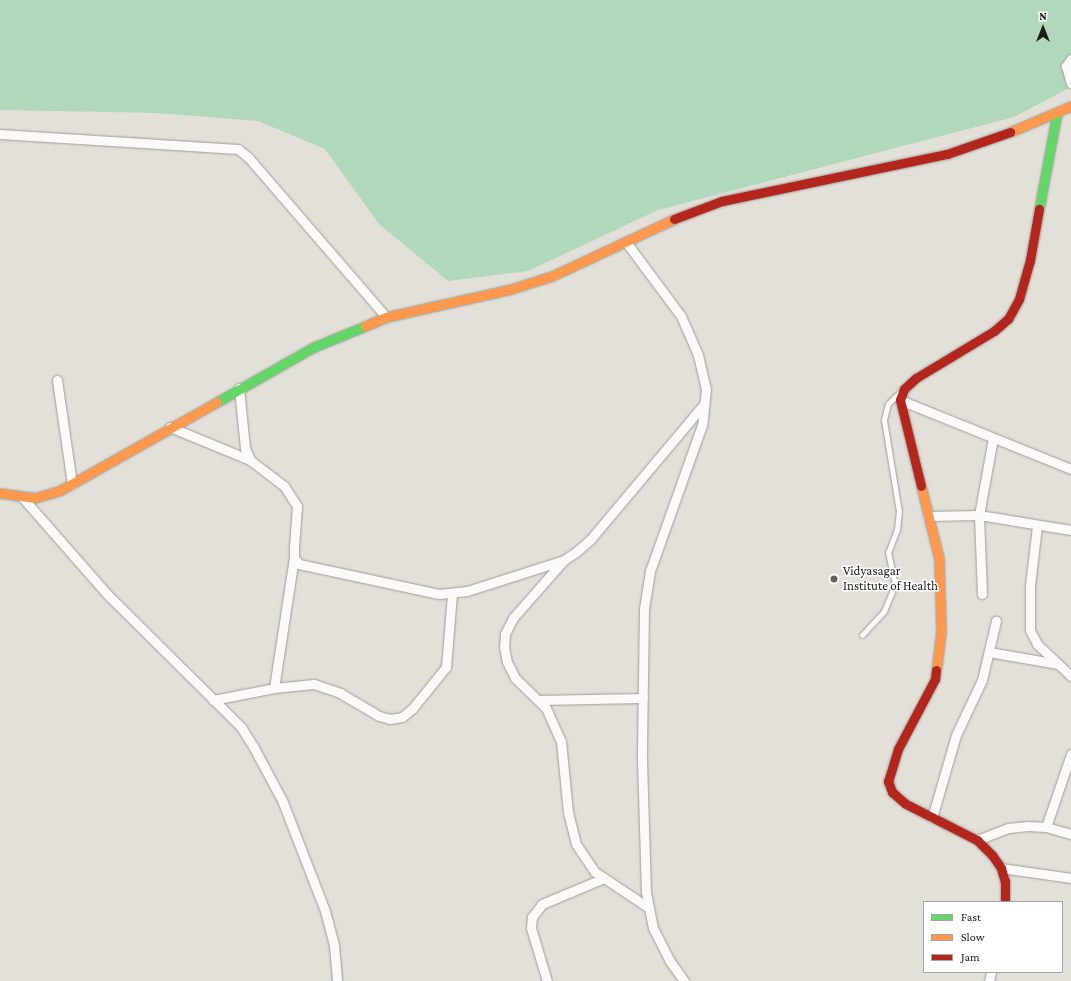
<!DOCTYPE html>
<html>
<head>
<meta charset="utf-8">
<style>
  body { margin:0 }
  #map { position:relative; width:1071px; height:981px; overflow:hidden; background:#e2e0d8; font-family:"Crimson Pro",serif }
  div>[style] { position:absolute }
  .green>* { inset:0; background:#b2d8bb }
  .roads { filter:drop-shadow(0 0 1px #9e9d98) drop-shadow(0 0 1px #9e9d98) }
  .lane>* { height:4.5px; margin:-2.25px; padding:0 2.25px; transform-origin:2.25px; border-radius:2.25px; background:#fbfaf9 }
  .street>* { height:9px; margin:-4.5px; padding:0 4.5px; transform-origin:4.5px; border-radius:4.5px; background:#fbfaf9 }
  .fast>* { height:9px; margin:-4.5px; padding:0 4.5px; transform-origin:4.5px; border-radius:4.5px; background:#63d668 }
  .slow>* { height:9px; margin:-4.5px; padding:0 4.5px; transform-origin:4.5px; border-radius:4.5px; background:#ff974d }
  .jam>* { height:9px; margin:-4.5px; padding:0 4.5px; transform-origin:4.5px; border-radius:4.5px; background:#b3261e }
  .dots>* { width:11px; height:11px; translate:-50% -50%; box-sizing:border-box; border:2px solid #fff; border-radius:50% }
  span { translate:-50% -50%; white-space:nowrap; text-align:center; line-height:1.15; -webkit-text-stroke:3px #fff; paint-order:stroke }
  .poi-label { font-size:13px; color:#1d1c17 }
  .left { translate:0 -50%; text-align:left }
  .legend { position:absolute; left:923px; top:901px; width:140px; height:72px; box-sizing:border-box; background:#fff; border:1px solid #a5a4a2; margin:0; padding:5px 7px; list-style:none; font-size:12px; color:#1d1c17 }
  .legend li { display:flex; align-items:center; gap:8px; height:20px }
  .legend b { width:20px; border:1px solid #a5a4a2 }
  .north { position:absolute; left:1023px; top:8px; width:40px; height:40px; -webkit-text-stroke:3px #fff; paint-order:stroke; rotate:0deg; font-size:11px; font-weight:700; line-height:16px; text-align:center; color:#1d1c17 }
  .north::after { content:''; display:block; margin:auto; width:14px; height:18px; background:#1d1c17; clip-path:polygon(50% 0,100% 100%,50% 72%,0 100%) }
</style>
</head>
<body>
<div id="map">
  <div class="green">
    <i style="clip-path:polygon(0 0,1071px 0,1071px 87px,1014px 117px,658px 210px,528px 271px,448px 281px,379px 224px,325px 149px,258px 121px,156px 113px,0 110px)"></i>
  </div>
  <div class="roads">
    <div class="lane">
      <i style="left:862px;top:635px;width:33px;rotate:-47deg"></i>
      <i style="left:884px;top:611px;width:28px;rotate:-67deg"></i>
      <i style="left:895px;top:585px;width:33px;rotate:-102deg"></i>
      <i style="left:888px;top:553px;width:25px;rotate:-69deg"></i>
      <i style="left:897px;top:530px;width:18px;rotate:-84deg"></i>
      <i style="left:899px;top:512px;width:93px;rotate:-99.3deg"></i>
      <i style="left:884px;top:420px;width:16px;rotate:-76deg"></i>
      <i style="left:888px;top:404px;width:14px;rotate:-45deg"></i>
    </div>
    <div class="street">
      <i style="left:1071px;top:59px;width:9px;rotate:126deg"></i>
      <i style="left:1066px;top:66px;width:18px;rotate:74deg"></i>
      <i style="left:0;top:134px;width:238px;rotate:3.6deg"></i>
      <i style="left:238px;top:149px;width:13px;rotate:39deg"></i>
      <i style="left:248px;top:157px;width:211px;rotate:49.2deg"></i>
      <i style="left:626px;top:242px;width:92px;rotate:53.4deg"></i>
      <i style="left:681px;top:316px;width:43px;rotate:66.4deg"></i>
      <i style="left:698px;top:355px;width:35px;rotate:77deg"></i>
      <i style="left:706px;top:389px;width:36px;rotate:96deg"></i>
      <i style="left:702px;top:425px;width:155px;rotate:109.6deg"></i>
      <i style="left:650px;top:571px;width:37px;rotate:99deg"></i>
      <i style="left:644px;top:608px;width:151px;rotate:90.8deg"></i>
      <i style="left:642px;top:759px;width:133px;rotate:88.3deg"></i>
      <i style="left:646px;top:892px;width:37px;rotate:79deg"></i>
      <i style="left:653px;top:928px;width:36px;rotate:63deg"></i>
      <i style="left:669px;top:960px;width:26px;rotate:54deg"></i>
      <i style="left:57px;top:380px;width:105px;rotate:81.8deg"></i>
      <i style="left:239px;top:388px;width:60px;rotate:84.3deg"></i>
      <i style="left:245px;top:448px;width:13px;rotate:67deg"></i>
      <i style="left:250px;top:460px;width:43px;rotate:37.4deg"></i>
      <i style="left:284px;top:486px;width:24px;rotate:57deg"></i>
      <i style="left:297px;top:506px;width:41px;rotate:94.2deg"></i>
      <i style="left:294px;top:547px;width:11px;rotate:90deg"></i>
      <i style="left:294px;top:558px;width:8px;rotate:50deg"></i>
      <i style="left:299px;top:564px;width:143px;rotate:12.1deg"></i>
      <i style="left:439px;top:594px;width:28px;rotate:-6deg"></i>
      <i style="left:467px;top:591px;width:102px;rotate:-17.7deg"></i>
      <i style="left:564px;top:560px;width:14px;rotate:-34deg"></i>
      <i style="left:576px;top:552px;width:18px;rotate:-41deg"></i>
      <i style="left:590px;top:540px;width:177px;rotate:-50deg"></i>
      <i style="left:900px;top:400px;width:184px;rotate:22deg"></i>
      <i style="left:170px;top:427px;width:87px;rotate:22.4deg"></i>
      <i style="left:22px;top:497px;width:129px;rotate:48.8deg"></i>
      <i style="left:107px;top:594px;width:189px;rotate:44.8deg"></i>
      <i style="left:241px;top:727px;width:22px;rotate:58deg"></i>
      <i style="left:253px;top:746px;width:61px;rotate:61.8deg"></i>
      <i style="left:282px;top:800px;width:119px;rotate:68.8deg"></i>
      <i style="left:325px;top:911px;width:35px;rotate:75deg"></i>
      <i style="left:334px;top:945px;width:36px;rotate:85deg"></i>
      <i style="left:928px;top:516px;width:51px;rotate:-1.1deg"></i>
      <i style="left:979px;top:515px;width:93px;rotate:9.3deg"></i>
      <i style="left:1037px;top:526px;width:60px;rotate:96.7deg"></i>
      <i style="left:1030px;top:586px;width:44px;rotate:90deg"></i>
      <i style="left:1030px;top:630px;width:16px;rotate:63deg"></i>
      <i style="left:1037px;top:644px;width:47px;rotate:43.3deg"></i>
      <i style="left:563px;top:561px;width:76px;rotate:131.3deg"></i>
      <i style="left:513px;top:618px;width:18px;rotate:117deg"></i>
      <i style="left:505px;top:634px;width:13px;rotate:94deg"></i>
      <i style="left:504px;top:647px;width:15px;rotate:79deg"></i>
      <i style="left:507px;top:662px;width:18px;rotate:63deg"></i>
      <i style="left:515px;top:678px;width:43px;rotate:44.1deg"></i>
      <i style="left:546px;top:708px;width:36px;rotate:66deg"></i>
      <i style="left:561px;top:741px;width:71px;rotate:84.4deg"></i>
      <i style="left:568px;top:812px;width:33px;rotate:76deg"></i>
      <i style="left:576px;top:844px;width:34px;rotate:56deg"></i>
      <i style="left:595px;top:872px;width:65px;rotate:33.7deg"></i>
      <i style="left:982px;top:594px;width:79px;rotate:-92.2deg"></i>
      <i style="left:979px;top:515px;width:78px;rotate:-79.7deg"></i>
      <i style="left:989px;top:652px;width:70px;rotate:9.9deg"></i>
      <i style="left:274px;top:688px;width:132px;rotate:-81.3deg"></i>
      <i style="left:213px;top:700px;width:62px;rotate:-11.1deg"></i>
      <i style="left:274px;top:688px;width:40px;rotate:-5.7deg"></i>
      <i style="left:314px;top:684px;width:28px;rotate:19deg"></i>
      <i style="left:340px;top:693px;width:45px;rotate:30.5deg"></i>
      <i style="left:379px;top:716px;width:11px;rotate:15deg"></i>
      <i style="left:390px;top:719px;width:12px;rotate:-9deg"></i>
      <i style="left:402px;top:717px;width:13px;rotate:-39deg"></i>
      <i style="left:412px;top:709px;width:54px;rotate:-51deg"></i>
      <i style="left:446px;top:667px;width:73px;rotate:-85.3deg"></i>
      <i style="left:538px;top:700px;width:105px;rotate:-1.1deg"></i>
      <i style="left:932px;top:818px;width:86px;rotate:-73.9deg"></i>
      <i style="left:956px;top:735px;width:61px;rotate:-64.7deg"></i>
      <i style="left:982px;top:680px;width:61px;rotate:-76.7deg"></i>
      <i style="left:1046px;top:827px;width:77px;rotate:-71.1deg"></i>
      <i style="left:977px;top:840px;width:33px;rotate:-21deg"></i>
      <i style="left:1008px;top:828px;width:20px;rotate:-6deg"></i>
      <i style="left:1028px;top:826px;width:18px;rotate:3deg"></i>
      <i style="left:1046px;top:827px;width:26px;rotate:16deg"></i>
      <i style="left:1001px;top:868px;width:71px;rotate:8.1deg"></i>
      <i style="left:547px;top:981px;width:55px;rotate:-106.8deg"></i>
      <i style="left:531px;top:928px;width:11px;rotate:-85deg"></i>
      <i style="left:532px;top:917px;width:16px;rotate:-52deg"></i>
      <i style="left:542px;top:904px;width:67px;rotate:-22.8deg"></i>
      <i style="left:989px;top:981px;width:9px;rotate:-77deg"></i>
    </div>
    <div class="fast">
      <i style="left:1039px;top:209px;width:98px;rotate:-79.4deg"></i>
      <i style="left:217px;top:402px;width:112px;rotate:-29.6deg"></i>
      <i style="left:314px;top:347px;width:55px;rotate:-22.4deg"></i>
    </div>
    <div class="slow">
      <i style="left:1010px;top:132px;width:66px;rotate:-23.1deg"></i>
      <i style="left:365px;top:326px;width:23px;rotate:-23deg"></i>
      <i style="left:386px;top:317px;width:128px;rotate:-12.6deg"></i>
      <i style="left:511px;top:289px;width:43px;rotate:-17.6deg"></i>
      <i style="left:552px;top:276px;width:135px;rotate:-25deg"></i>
      <i style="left:921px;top:486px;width:75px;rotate:76.1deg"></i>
      <i style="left:939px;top:559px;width:73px;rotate:88.4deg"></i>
      <i style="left:941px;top:632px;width:38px;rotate:97deg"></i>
      <i style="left:0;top:493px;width:34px;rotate:8deg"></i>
      <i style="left:34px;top:498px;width:26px;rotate:-16deg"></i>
      <i style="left:59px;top:491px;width:181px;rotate:-29.4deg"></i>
    </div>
    <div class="jam">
      <i style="left:674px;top:219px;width:51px;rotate:-20.6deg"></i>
      <i style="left:722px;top:201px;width:230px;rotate:-11.8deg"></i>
      <i style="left:947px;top:154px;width:67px;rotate:-19.2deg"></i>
      <i style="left:921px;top:486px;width:89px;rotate:-103.7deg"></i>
      <i style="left:900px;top:400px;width:12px;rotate:-70deg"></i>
      <i style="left:904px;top:389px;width:16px;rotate:-43deg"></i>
      <i style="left:916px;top:378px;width:91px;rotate:-31.1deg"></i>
      <i style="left:994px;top:331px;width:18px;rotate:-41deg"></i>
      <i style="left:1008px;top:319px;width:23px;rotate:-61deg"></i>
      <i style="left:1019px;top:299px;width:41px;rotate:-74.2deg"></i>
      <i style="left:1030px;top:260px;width:52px;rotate:-80deg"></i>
      <i style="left:936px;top:670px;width:9px;rotate:96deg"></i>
      <i style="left:935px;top:679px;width:79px;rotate:117.9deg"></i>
      <i style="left:898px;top:749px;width:34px;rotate:107deg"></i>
      <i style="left:888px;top:781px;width:12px;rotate:70deg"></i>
      <i style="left:892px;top:792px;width:18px;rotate:41deg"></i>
      <i style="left:906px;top:804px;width:80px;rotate:26.9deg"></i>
      <i style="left:977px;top:840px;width:21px;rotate:45deg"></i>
      <i style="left:992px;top:855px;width:16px;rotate:55deg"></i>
      <i style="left:1001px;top:868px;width:15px;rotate:74deg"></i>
      <i style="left:1005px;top:882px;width:20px;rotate:90deg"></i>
    </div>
  </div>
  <div class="dots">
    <i style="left:834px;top:579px;background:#62615b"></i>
  </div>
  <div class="poi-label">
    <span class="left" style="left:843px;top:579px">Vidyasagar<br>Institute of Health</span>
  </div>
  <ul class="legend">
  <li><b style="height:5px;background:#63d668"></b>Fast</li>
  <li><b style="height:5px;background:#ff974d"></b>Slow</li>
  <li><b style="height:5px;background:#b3261e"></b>Jam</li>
  </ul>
  <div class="north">N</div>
</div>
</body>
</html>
